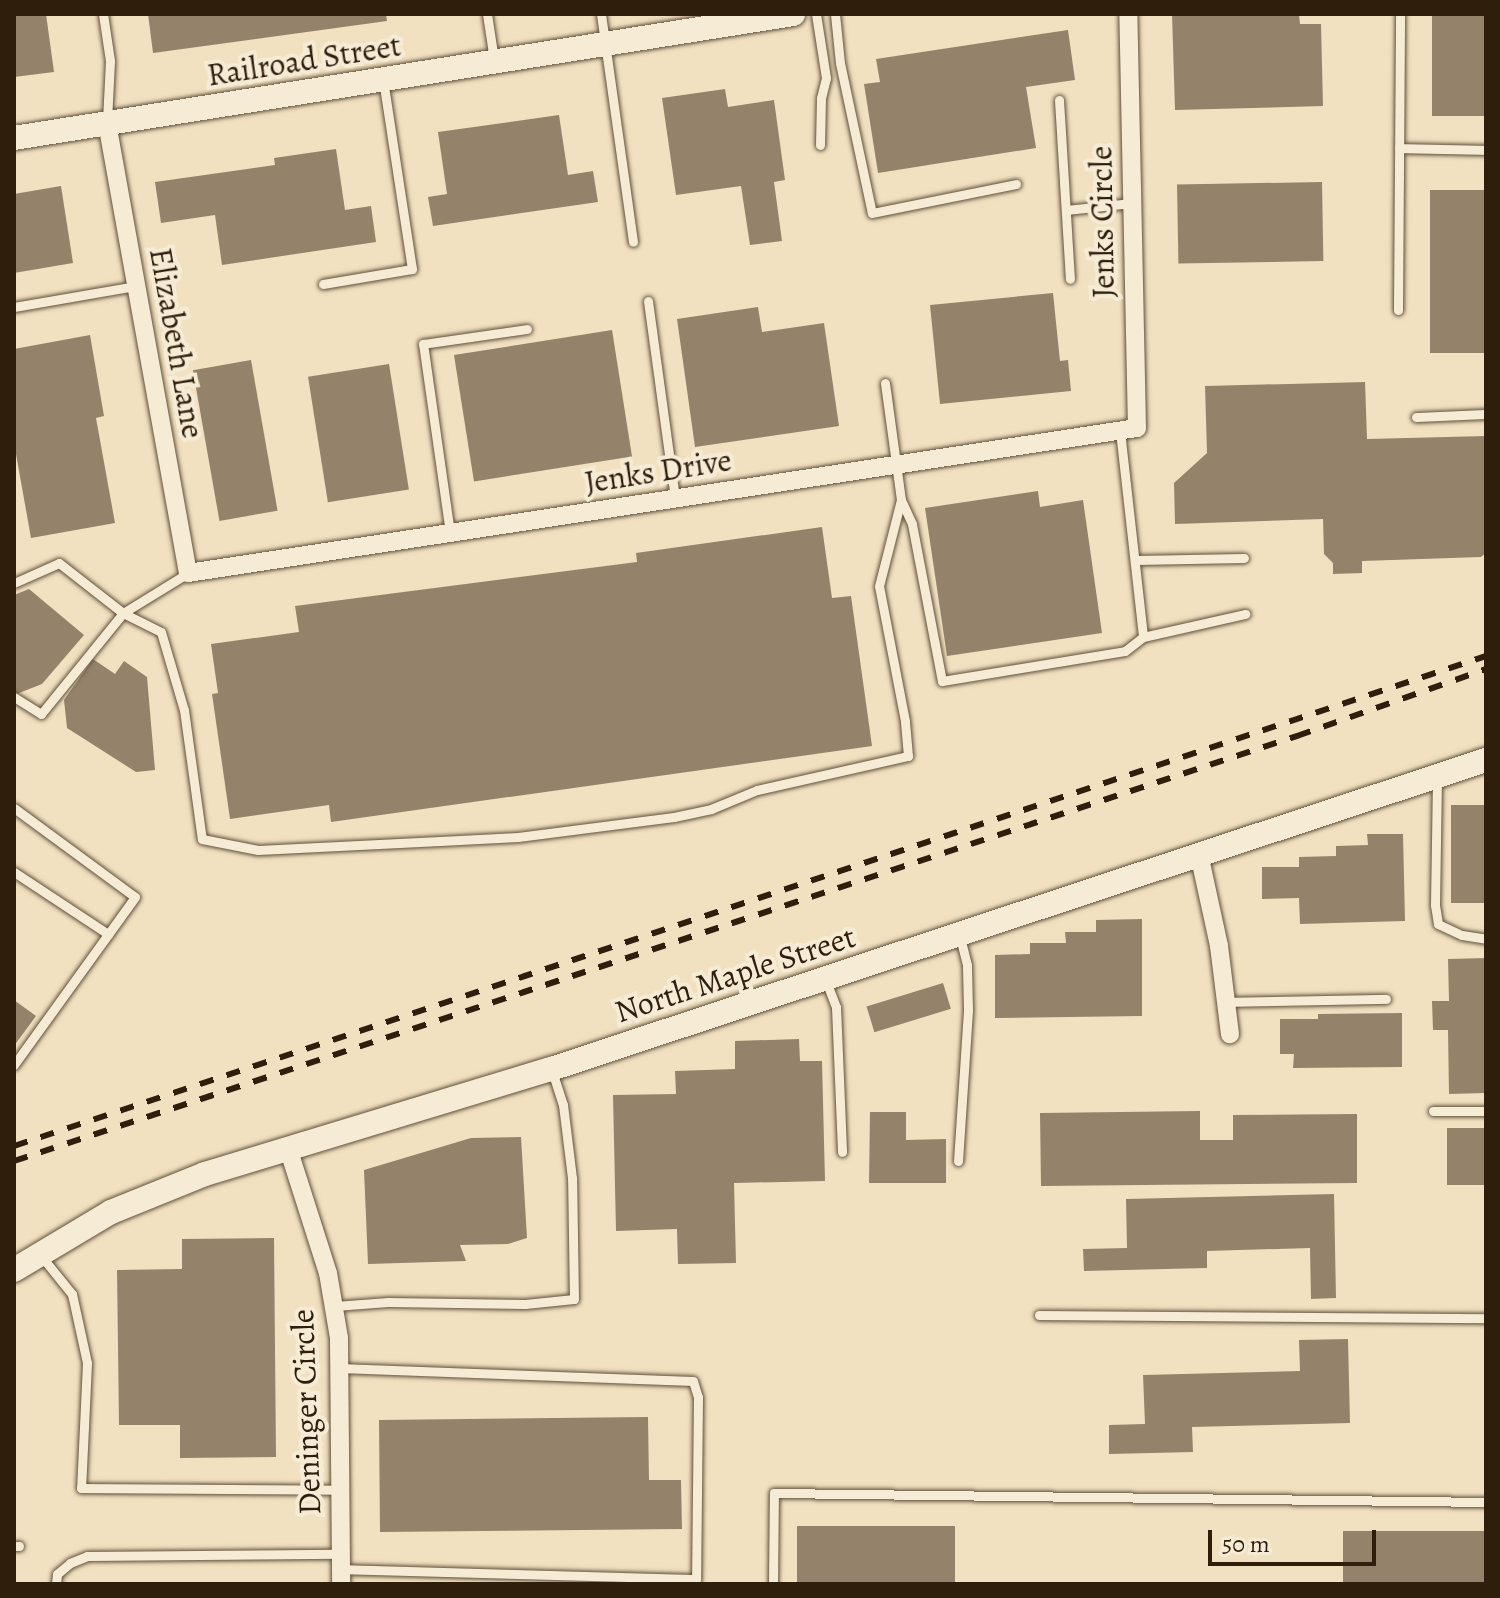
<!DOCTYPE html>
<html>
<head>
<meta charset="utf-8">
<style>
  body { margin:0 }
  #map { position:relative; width:1500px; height:1598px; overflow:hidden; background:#f1e1c0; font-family:Alegreya,serif }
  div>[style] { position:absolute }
  .building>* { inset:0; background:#94836a; transform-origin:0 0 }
  .roads { filter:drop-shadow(0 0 2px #604f3a) drop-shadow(0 0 2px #604f3a) }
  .lane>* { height:9px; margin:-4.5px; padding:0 4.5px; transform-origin:4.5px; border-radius:4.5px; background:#f6ecd6 }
  .street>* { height:18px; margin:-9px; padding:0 9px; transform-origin:9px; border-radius:9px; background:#f6ecd6 }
  .secondary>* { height:24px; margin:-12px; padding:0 12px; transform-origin:12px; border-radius:12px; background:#f6ecd6 }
  .rail>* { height:6px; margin-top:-3px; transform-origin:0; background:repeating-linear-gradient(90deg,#301e0d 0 14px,transparent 0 28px) }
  span { translate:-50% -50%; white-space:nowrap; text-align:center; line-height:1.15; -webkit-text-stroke:8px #f6ecd6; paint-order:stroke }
  .street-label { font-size:32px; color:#301e0d }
  .frame { position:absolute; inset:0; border:16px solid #301e0d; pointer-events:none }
  .scale { position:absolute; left:1208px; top:1530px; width:168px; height:36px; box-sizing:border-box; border:4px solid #301e0d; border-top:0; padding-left:10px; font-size:24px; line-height:28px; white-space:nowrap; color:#301e0d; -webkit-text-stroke:6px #f6ecd6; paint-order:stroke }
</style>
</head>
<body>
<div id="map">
  <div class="building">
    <i style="clip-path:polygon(14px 14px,46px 14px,54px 72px,14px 77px)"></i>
    <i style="clip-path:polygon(148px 14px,386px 14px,387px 21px,153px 53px)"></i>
    <i style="clip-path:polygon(1172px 14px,1299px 14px,1300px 24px,1321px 24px,1323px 106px,1175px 110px)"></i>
    <i style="left:1432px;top:14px;width:54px;height:102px"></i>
    <i style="clip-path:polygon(1068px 30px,1075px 80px,1026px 87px,1036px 148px,878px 173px,864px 84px,880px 82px,876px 59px)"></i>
    <i style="clip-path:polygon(725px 89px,728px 107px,774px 100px,785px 180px,774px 182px,782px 241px,750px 245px,741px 186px,676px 195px,662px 98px)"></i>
    <i style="clip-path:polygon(559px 115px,568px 175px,593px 171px,598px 202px,433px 226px,428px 197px,447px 194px,438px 132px)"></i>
    <i style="clip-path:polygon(336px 149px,345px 210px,371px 206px,376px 242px,222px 265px,215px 215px,161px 223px,155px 182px,275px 165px,274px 158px)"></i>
    <i style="left:1322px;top:182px;width:79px;height:145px;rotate:89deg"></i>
    <i style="clip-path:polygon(61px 186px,73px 263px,14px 273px,14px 194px)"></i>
    <i style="left:1486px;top:190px;width:163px;height:56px;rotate:90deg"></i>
    <i style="clip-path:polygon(1053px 293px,1060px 361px,1068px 360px,1071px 391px,940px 404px,930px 305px)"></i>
    <i style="clip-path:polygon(758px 307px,762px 332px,824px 323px,839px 426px,695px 447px,677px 319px)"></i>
    <i style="left:612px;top:330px;width:128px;height:160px;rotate:81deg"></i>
    <i style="clip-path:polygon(90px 335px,104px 416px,96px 418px,115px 523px,31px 538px,14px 443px,14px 349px)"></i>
    <i style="left:251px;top:360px;width:153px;height:59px;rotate:80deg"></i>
    <i style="left:389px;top:364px;width:127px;height:82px;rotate:81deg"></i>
    <i style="clip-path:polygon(1365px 382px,1367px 439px,1486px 436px,1486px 553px,1481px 557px,1362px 561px,1362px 573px,1333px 574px,1333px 563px,1324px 554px,1323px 519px,1175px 524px,1174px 483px,1207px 453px,1205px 386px)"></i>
    <i style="clip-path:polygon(1038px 491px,1040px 507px,1083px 500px,1102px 633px,947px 656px,925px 508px)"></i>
    <i style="clip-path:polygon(822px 527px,832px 598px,851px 596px,872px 746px,331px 822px,329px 805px,230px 819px,212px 694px,218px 693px,211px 644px,299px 632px,295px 606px,637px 562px,636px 553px)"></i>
    <i style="clip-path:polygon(29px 589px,84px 635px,42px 684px,14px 695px,14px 595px)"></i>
    <i style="clip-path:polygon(93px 659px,115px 674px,124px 661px,147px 677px,155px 770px,136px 772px,67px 728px,64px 700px)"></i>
    <i style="left:1451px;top:805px;width:35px;height:98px"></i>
    <i style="clip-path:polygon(1367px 834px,1403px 834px,1405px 921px,1300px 924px,1299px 898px,1262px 899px,1262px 867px,1299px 867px,1299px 857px,1336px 856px,1336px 846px,1368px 845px)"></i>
    <i style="clip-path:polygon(1142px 919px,1142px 1016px,995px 1018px,995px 955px,1030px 954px,1030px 943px,1066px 943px,1065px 932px,1096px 932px,1096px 920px)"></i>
    <i style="clip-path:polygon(1486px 958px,1486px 1093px,1449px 1094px,1448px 1030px,1433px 1030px,1432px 1001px,1449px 1001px,1448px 959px)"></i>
    <i style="left:943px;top:983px;width:27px;height:80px;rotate:73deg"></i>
    <i style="clip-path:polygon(14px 1000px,36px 1016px,14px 1046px)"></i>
    <i style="clip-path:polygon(1402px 1013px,1402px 1067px,1293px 1068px,1294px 1054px,1280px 1054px,1280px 1019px,1318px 1019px,1318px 1014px)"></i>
    <i style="clip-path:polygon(799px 1039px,800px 1061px,822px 1061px,825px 1181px,734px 1183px,736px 1263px,678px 1264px,677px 1229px,616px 1231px,613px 1095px,676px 1094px,675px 1071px,735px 1069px,735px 1041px)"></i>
    <i style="clip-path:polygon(1200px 1111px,1200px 1140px,1233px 1140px,1233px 1115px,1357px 1114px,1357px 1183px,1041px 1186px,1040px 1113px)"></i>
    <i style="clip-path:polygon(870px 1112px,906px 1112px,906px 1140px,946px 1139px,946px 1183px,869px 1183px)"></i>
    <i style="left:1447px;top:1128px;width:39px;height:57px"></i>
    <i style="clip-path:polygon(521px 1137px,527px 1238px,508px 1244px,460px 1245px,466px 1261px,368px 1264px,364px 1170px,471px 1138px)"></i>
    <i style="clip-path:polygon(1334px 1194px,1336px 1298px,1311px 1299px,1310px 1248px,1207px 1251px,1207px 1268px,1084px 1271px,1083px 1249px,1127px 1248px,1126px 1199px)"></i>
    <i style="clip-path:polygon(274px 1238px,276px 1457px,180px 1458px,180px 1425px,119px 1425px,117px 1270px,182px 1269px,182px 1239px)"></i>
    <i style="clip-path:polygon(1348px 1339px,1350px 1423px,1192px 1427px,1193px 1452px,1109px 1454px,1109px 1425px,1145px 1424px,1143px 1375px,1300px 1371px,1299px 1340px)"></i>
    <i style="clip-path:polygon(648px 1417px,649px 1480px,681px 1480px,682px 1529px,380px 1532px,379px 1420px)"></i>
    <i style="left:797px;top:1526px;width:158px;height:58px"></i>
    <i style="left:1343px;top:1531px;width:143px;height:53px"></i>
  </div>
  <div class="roads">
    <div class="lane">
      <i style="left:103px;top:14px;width:48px;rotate:81.5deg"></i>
      <i style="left:110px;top:61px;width:59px;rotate:92.9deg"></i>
      <i style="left:487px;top:14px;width:47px;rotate:81.3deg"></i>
      <i style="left:601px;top:14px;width:230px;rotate:82deg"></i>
      <i style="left:816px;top:14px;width:65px;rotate:81.1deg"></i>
      <i style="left:826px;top:78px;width:21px;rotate:104deg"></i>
      <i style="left:821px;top:98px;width:47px;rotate:91.2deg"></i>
      <i style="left:835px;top:14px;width:49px;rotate:84.2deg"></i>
      <i style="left:840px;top:63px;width:153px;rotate:78deg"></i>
      <i style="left:872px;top:213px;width:147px;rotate:-11.4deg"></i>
      <i style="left:1059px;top:100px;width:179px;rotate:86.5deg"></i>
      <i style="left:1399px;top:148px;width:87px;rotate:1.3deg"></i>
      <i style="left:1066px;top:210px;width:66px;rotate:-6.1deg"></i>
      <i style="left:323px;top:284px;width:90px;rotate:-9.6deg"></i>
      <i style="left:412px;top:269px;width:191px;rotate:-98.7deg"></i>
      <i style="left:648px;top:301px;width:200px;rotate:82.2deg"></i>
      <i style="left:14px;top:307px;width:124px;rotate:-9.8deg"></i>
      <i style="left:1398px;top:310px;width:296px;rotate:-89.6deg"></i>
      <i style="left:1416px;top:417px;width:70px;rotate:-2.5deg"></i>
      <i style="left:1120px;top:431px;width:207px;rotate:83.6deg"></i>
      <i style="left:1143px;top:637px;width:105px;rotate:-12.7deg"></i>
      <i style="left:901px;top:500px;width:26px;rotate:65deg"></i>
      <i style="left:912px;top:524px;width:160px;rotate:79.2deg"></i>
      <i style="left:942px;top:681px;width:185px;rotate:-9.3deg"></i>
      <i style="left:1125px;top:651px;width:23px;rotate:-38deg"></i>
      <i style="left:450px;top:533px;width:191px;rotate:-98.1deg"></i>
      <i style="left:423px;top:344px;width:105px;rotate:-8.2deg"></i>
      <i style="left:1136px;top:560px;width:108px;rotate:-1.1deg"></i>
      <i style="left:14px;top:583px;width:49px;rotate:-24deg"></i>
      <i style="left:59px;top:563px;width:81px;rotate:38deg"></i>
      <i style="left:123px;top:613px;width:42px;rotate:26.6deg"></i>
      <i style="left:161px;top:632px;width:81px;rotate:73.6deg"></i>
      <i style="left:184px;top:710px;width:130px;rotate:82.1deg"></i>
      <i style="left:202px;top:839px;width:57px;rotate:11.1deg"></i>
      <i style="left:258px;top:850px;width:182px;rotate:-2.8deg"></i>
      <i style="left:440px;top:841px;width:78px;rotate:-2.9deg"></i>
      <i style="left:518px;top:837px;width:157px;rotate:-7.3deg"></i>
      <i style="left:674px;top:817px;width:38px;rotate:-12deg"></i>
      <i style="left:711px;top:809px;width:50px;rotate:-22.4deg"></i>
      <i style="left:757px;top:790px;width:155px;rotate:-12.7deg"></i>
      <i style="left:908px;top:756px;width:35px;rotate:-95deg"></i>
      <i style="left:905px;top:721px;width:137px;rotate:-100.9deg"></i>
      <i style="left:879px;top:586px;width:89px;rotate:-75.7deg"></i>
      <i style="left:901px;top:500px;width:118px;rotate:-97.8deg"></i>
      <i style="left:14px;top:697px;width:32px;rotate:32deg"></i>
      <i style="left:41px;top:714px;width:130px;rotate:-50.9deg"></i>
      <i style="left:123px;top:613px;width:76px;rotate:-31.6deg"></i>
      <i style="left:1437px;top:778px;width:127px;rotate:90.9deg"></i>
      <i style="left:1435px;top:905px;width:19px;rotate:81deg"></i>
      <i style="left:1438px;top:924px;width:26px;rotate:25deg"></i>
      <i style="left:1462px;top:935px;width:24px;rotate:9deg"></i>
      <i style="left:14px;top:808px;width:150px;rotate:36.3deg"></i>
      <i style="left:135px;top:897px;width:207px;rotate:125.8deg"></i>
      <i style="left:14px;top:872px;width:113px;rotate:33.4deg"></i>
      <i style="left:826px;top:981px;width:28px;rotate:69deg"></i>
      <i style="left:836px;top:1007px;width:145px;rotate:87.6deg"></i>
      <i style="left:1226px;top:1002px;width:160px;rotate:-1.1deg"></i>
      <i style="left:1433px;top:1111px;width:53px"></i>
      <i style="left:958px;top:1161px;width:151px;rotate:-86.2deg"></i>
      <i style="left:968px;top:1010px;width:45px;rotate:-91.3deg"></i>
      <i style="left:967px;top:965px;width:29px;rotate:-104deg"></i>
      <i style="left:42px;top:1257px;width:48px;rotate:51deg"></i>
      <i style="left:72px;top:1294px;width:71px;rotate:77.7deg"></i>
      <i style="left:87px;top:1363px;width:125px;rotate:92.7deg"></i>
      <i style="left:81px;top:1488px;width:258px;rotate:0.4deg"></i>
      <i style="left:335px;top:1306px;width:53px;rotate:-4.3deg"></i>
      <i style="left:388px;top:1302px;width:137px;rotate:0.8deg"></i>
      <i style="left:525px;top:1304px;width:49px;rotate:-5.8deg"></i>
      <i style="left:574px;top:1299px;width:121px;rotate:-90.9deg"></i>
      <i style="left:572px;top:1178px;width:74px;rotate:-97deg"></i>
      <i style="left:563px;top:1105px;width:35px;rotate:-108deg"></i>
      <i style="left:1039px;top:1315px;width:447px;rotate:0.4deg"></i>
      <i style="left:339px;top:1368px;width:354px;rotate:2.1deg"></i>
      <i style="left:693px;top:1381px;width:17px;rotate:73deg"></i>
      <i style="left:698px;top:1397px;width:182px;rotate:90.6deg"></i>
      <i style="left:696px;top:1579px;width:355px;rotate:-178.4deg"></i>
      <i style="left:14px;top:1546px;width:5px"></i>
      <i style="left:56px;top:1584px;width:10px;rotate:-84deg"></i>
      <i style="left:57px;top:1574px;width:17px;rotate:-40deg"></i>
      <i style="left:70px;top:1563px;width:18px;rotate:-22deg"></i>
      <i style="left:87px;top:1556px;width:253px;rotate:-0.5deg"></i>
      <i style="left:773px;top:1584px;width:91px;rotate:-89.4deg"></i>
      <i style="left:774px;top:1493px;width:712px;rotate:0.72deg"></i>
    </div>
    <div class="street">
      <i style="left:107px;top:123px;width:457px;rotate:79.8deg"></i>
      <i style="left:188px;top:573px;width:960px;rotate:-8.69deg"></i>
      <i style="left:1137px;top:428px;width:414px;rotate:-91.2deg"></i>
      <i style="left:1199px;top:854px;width:94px;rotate:77.7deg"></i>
      <i style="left:1219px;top:946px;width:89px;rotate:82.9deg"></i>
      <i style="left:288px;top:1148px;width:131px;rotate:72.3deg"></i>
      <i style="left:328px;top:1273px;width:66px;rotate:80.4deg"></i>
      <i style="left:339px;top:1338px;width:246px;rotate:89.5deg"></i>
    </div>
    <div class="secondary">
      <i style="left:14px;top:138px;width:789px;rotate:-9.04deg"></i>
      <i style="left:14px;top:1270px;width:113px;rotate:-30.9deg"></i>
      <i style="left:111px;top:1212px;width:101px;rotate:-22deg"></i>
      <i style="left:205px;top:1174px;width:362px;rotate:-16.9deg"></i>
      <i style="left:551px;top:1069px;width:985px;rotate:-18.29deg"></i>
    </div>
  </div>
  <div class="rail">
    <i style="left:14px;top:1146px;width:1551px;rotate:-18.41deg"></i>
    <i style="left:14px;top:1161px;width:1352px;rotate:-18.33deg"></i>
    <i style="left:1297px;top:736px;width:201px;rotate:-19.5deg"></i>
  </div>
  <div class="street-label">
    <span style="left:304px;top:60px;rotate:-9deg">Railroad Street</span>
    <span style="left:1102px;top:222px;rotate:-91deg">Jenks Circle</span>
    <span style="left:177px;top:343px;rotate:80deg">Elizabeth Lane</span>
    <span style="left:658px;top:471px;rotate:-9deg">Jenks Drive</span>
    <span style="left:735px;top:974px;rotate:-18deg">North Maple Street</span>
    <span style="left:306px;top:1412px;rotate:-92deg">Deninger Circle</span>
  </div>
  <div class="frame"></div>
  <div class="scale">50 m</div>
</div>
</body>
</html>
